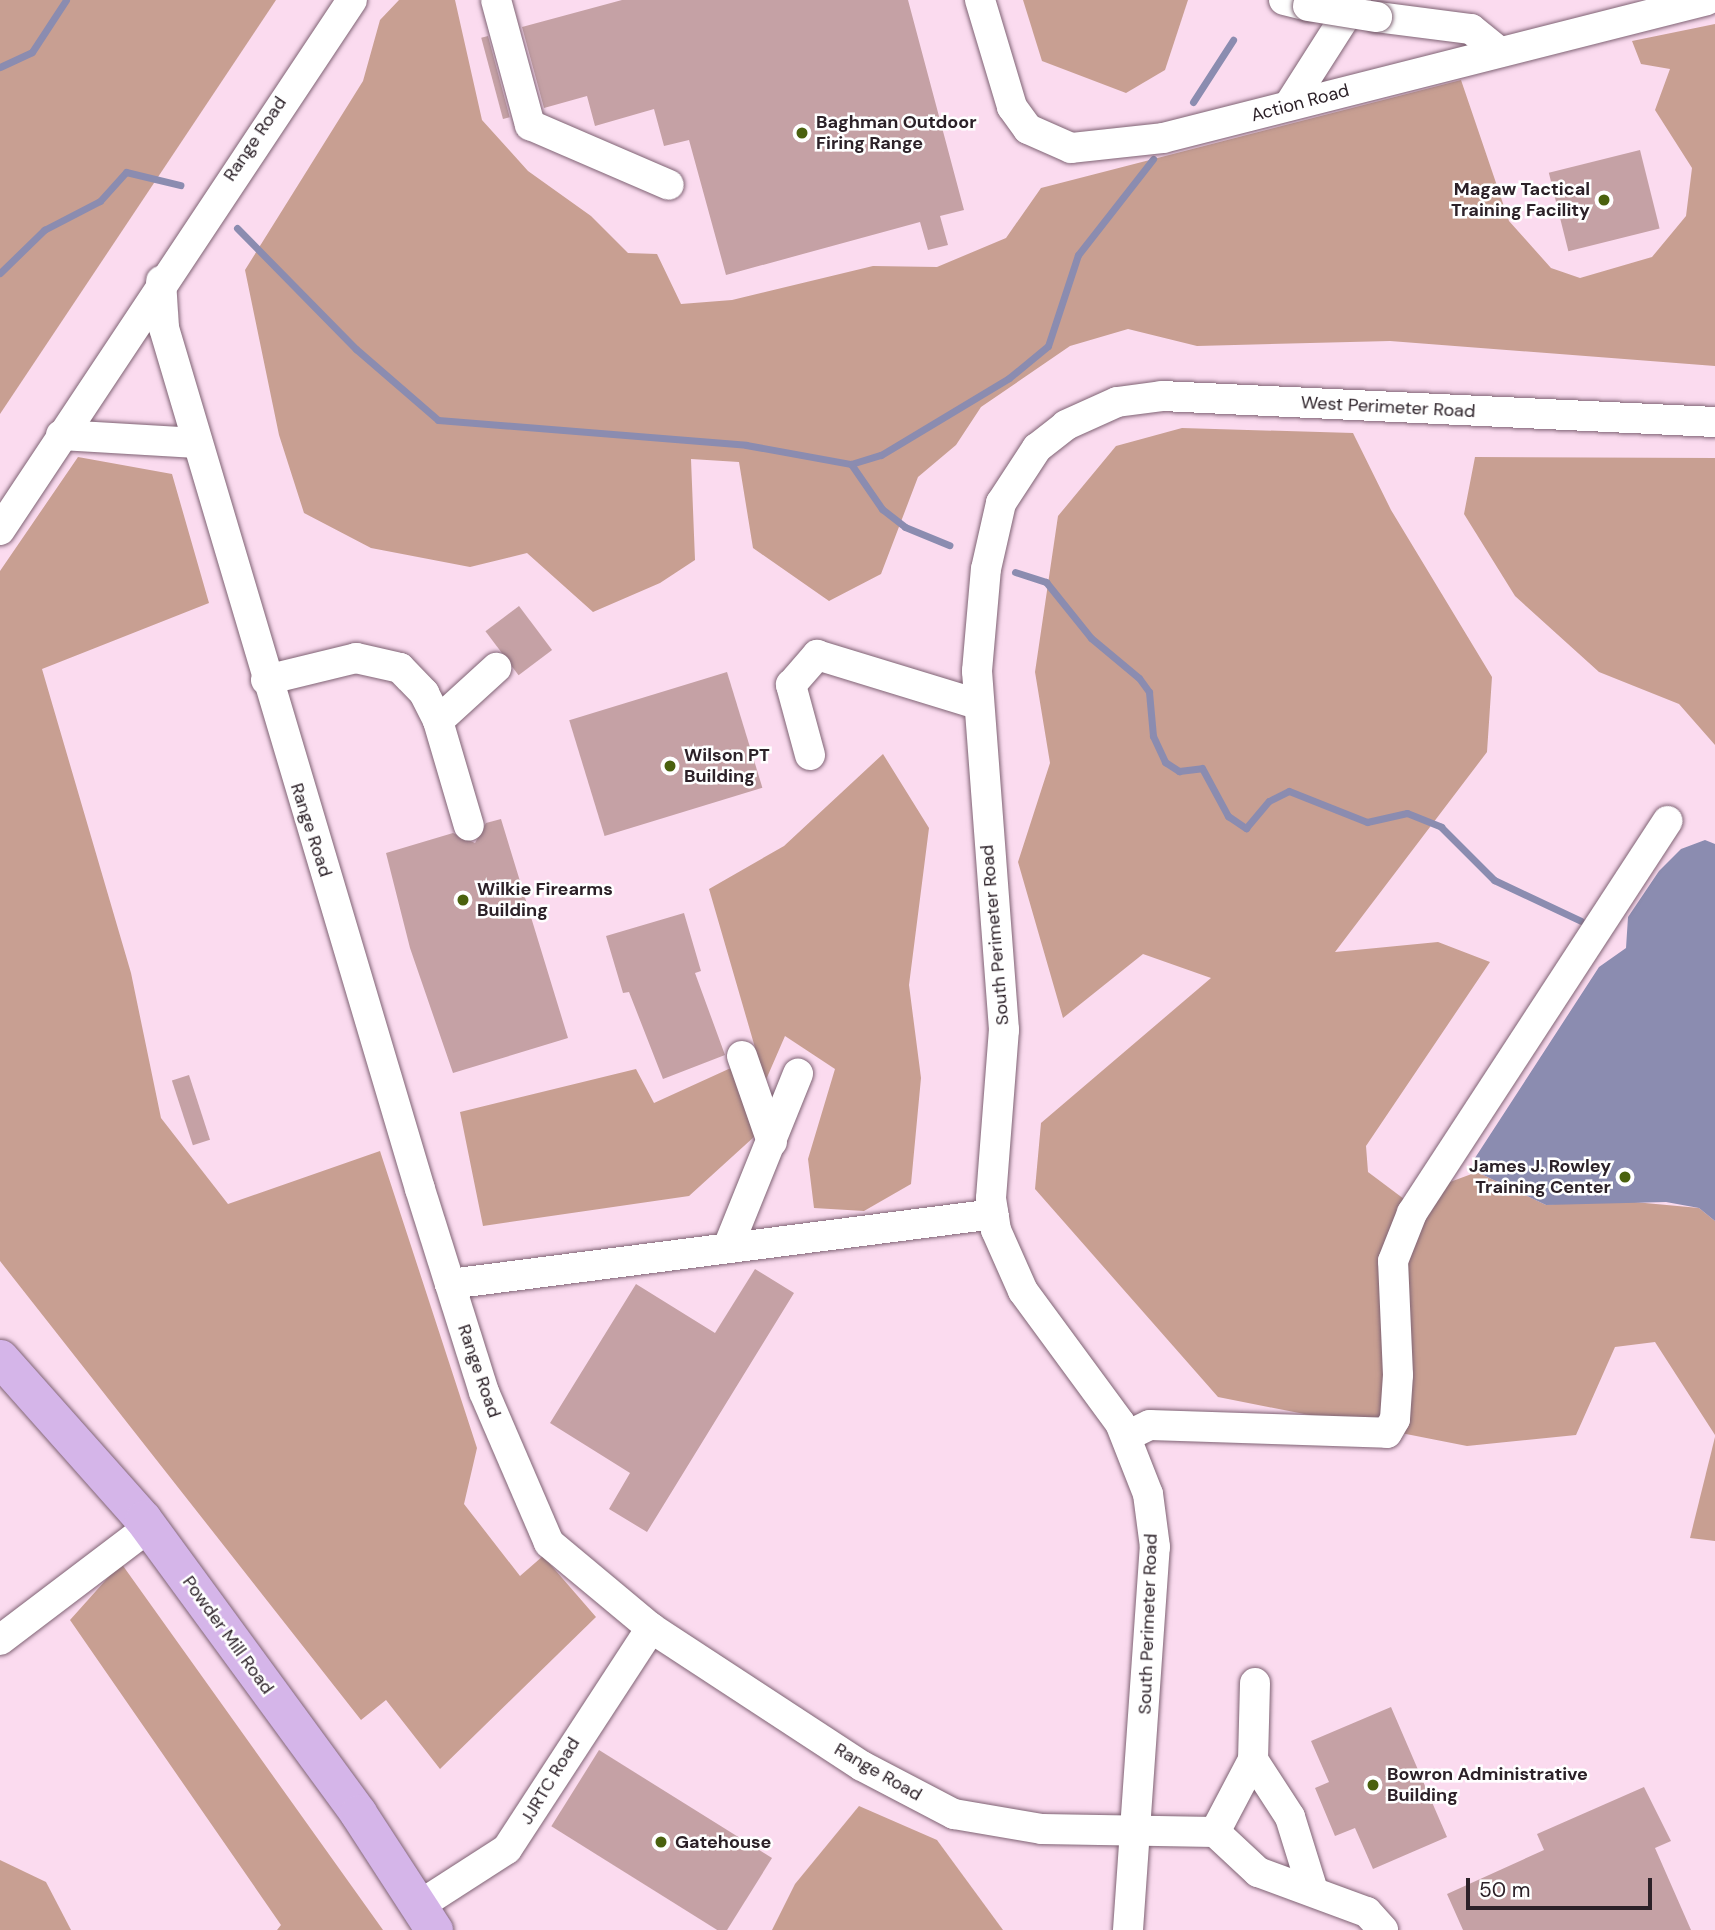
<!DOCTYPE html>
<html>
<head>
<meta charset="utf-8">
<style>
  body { margin:0 }
  #map { position:relative; width:1715px; height:1930px; overflow:hidden; background:#fbdbef; font-family:"DM Sans",sans-serif }
  div>[style] { position:absolute }
  .forest>* { inset:0; background:#c89f92 }
  .water>* { inset:0; background:#8b8cb0 }
  .stream>* { height:7px; margin:-3.5px; padding:0 3.5px; transform-origin:3.5px; border-radius:3.5px; background:#8b8cb0 }
  .building>* { inset:0; background:#c5a1a5; transform-origin:0 0 }
  .roads { filter:drop-shadow(0 0 2px #7f6374) drop-shadow(0 0 2px #7f6374) }
  .minor>* { height:30px; margin:-15px; padding:0 15px; transform-origin:15px; border-radius:15px; background:#fff }
  .major>* { height:37px; margin:-18.5px; padding:0 18.5px; transform-origin:18.5px; border-radius:18.5px; background:#d5b5e9 }
  .bridges { filter:drop-shadow(0 0 2px #7f6374) drop-shadow(0 0 2px #7f6374) }
  .minor-bridge>* { height:30px; margin:-15px; padding:0 15px; transform-origin:15px; border-radius:15px; background:#fff }
  .dots>* { width:19px; height:19px; translate:-50% -50%; box-sizing:border-box; border:4px solid #fff; border-radius:50% }
  span { translate:-50% -50%; white-space:nowrap; text-align:center; line-height:1.15; -webkit-text-stroke:5px #fff; paint-order:stroke }
  .street-label { font-size:18px; color:#2c2128 }
  .poi-label { font-size:18px; color:#2c2128; font-weight:700 }
  .left { translate:0 -50%; text-align:left }
  .right { translate:-100% -50%; text-align:right }
  .scale { position:absolute; left:1466px; top:1878px; width:186px; height:32px; box-sizing:border-box; border:4px solid #2c2128; border-top:0; padding-left:9px; font-size:21px; line-height:24px; white-space:nowrap; color:#2c2128; -webkit-text-stroke:5px #fff; paint-order:stroke }
</style>
</head>
<body>
<div id="map">
  <div class="forest">
    <i style="clip-path:polygon(0 0,276px 0,0 414px)"></i>
    <i style="clip-path:polygon(399px 0,455px 0,482px 120px,528px 171px,591px 216px,628px 253px,657px 254px,681px 304px,732px 300px,873px 266px,937px 267px,1006px 238px,1041px 188px,1461px 80px,1509px 221px,1551px 268px,1580px 278px,1652px 257px,1686px 216px,1692px 168px,1655px 110px,1670px 69px,1641px 64px,1632px 41px,1715px 24px,1715px 366px,1390px 341px,1197px 346px,1128px 329px,1070px 346px,981px 407px,956px 445px,918px 477px,881px 574px,829px 601px,753px 548px,739px 462px,691px 459px,695px 560px,660px 583px,593px 612px,527px 553px,470px 567px,371px 548px,304px 513px,279px 435px,245px 270px,363px 81px,380px 20px)"></i>
    <i style="clip-path:polygon(1023px 0,1188px 0,1165px 70px,1126px 93px,1042px 61px)"></i>
    <i style="clip-path:polygon(1182px 428px,1353px 433px,1391px 510px,1492px 677px,1487px 752px,1335px 952px,1438px 942px,1490px 962px,1366px 1146px,1368px 1172px,1404px 1199px,1477px 1172px,1546px 1205px,1602px 1199px,1699px 1208px,1715px 1221px,1715px 1435px,1655px 1342px,1615px 1347px,1576px 1435px,1467px 1446px,1218px 1397px,1035px 1189px,1041px 1123px,1211px 978px,1143px 954px,1063px 1018px,1018px 862px,1050px 763px,1035px 672px,1058px 516px,1116px 446px)"></i>
    <i style="clip-path:polygon(78px 457px,172px 474px,209px 603px,42px 669px,131px 973px,161px 1118px,228px 1204px,380px 1151px,477px 1448px,464px 1504px,520px 1576px,543px 1556px,596px 1617px,440px 1769px,386px 1700px,361px 1720px,0 1261px,0 571px)"></i>
    <i style="clip-path:polygon(1475px 457px,1715px 458px,1715px 745px,1679px 704px,1599px 672px,1515px 596px,1464px 514px)"></i>
    <i style="clip-path:polygon(883px 754px,929px 828px,909px 985px,921px 1078px,911px 1184px,864px 1211px,814px 1208px,808px 1159px,835px 1069px,785px 1036px,765px 1082px,709px 889px,784px 846px)"></i>
    <i style="clip-path:polygon(733px 1067px,755px 1136px,689px 1196px,483px 1226px,460px 1112px,636px 1069px,654px 1103px)"></i>
    <i style="clip-path:polygon(1715px 1437px,1715px 1541px,1690px 1538px)"></i>
    <i style="clip-path:polygon(121px 1563px,383px 1930px,277px 1930px,281px 1925px,70px 1620px)"></i>
    <i style="clip-path:polygon(859px 1806px,937px 1840px,1003px 1930px,772px 1930px,795px 1884px)"></i>
    <i style="clip-path:polygon(0 1860px,46px 1882px,71px 1930px,0 1930px)"></i>
  </div>
  <div class="water">
    <i style="clip-path:polygon(1705px 840px,1715px 844px,1715px 1221px,1699px 1208px,1666px 1202px,1546px 1205px,1477px 1172px,1473px 1161px,1599px 967px,1626px 948px,1628px 917px,1659px 871px,1681px 849px)"></i>
  </div>
  <div class="stream">
    <i style="left:0;top:67px;width:35px;rotate:-25deg"></i>
    <i style="left:32px;top:52px;width:62px;rotate:-56.8deg"></i>
    <i style="left:1193px;top:102px;width:74px;rotate:-57.2deg"></i>
    <i style="left:237px;top:228px;width:170px;rotate:45.5deg"></i>
    <i style="left:356px;top:349px;width:108px;rotate:40.9deg"></i>
    <i style="left:438px;top:420px;width:309px;rotate:4.6deg"></i>
    <i style="left:746px;top:445px;width:107px;rotate:10.3deg"></i>
    <i style="left:851px;top:464px;width:31px;rotate:-17deg"></i>
    <i style="left:881px;top:455px;width:149px;rotate:-31deg"></i>
    <i style="left:1009px;top:378px;width:50px;rotate:-39.4deg"></i>
    <i style="left:1048px;top:346px;width:96px;rotate:-71.8deg"></i>
    <i style="left:1078px;top:255px;width:122px;rotate:-52deg"></i>
    <i style="left:0;top:273px;width:62px;rotate:-44.3deg"></i>
    <i style="left:44px;top:230px;width:63px;rotate:-27.4deg"></i>
    <i style="left:100px;top:201px;width:39px;rotate:-48deg"></i>
    <i style="left:126px;top:172px;width:56px;rotate:13.5deg"></i>
    <i style="left:851px;top:464px;width:55px;rotate:55.4deg"></i>
    <i style="left:882px;top:509px;width:29px;rotate:38deg"></i>
    <i style="left:905px;top:527px;width:48px;rotate:22.2deg"></i>
    <i style="left:1015px;top:572px;width:33px;rotate:18deg"></i>
    <i style="left:1046px;top:582px;width:72px;rotate:51.2deg"></i>
    <i style="left:1091px;top:638px;width:62px;rotate:39.8deg"></i>
    <i style="left:1139px;top:678px;width:17px;rotate:54deg"></i>
    <i style="left:1149px;top:692px;width:44px;rotate:84.8deg"></i>
    <i style="left:1153px;top:736px;width:29px;rotate:65deg"></i>
    <i style="left:1165px;top:762px;width:17px;rotate:33deg"></i>
    <i style="left:1179px;top:771px;width:23px;rotate:-7deg"></i>
    <i style="left:1202px;top:768px;width:55px;rotate:61.6deg"></i>
    <i style="left:1228px;top:816px;width:22px;rotate:34deg"></i>
    <i style="left:1246px;top:828px;width:35px;rotate:-50deg"></i>
    <i style="left:1269px;top:801px;width:22px;rotate:-27deg"></i>
    <i style="left:1289px;top:791px;width:84px;rotate:21.7deg"></i>
    <i style="left:1367px;top:822px;width:41px;rotate:-12.7deg"></i>
    <i style="left:1407px;top:813px;width:37px;rotate:22deg"></i>
    <i style="left:1441px;top:827px;width:75px;rotate:45deg"></i>
    <i style="left:1494px;top:880px;width:96px;rotate:25.2deg"></i>
  </div>
  <div class="building">
    <i style="clip-path:polygon(622px 0,908px 0,964px 210px,940px 216px,948px 245px,928px 250px,920px 222px,726px 275px,689px 140px,664px 146px,654px 109px,595px 126px,587px 96px,544px 108px,522px 27px)"></i>
    <i style="left:488px;top:36px;width:84px;height:7px;rotate:75deg"></i>
    <i style="left:1640px;top:150px;width:81px;height:94px;rotate:76deg"></i>
    <i style="left:519px;top:606px;width:55px;height:42px;rotate:53deg"></i>
    <i style="left:727px;top:672px;width:121px;height:165px;rotate:73deg"></i>
    <i style="clip-path:polygon(501px 819px,568px 1038px,453px 1073px,410px 948px,386px 853px,453px 833px,475px 843px,486px 823px)"></i>
    <i style="clip-path:polygon(684px 913px,701px 971px,695px 973px,725px 1055px,663px 1079px,629px 992px,623px 993px,606px 936px)"></i>
    <i style="left:189px;top:1075px;width:68px;height:18px;rotate:72deg"></i>
    <i style="clip-path:polygon(755px 1269px,794px 1293px,647px 1532px,609px 1509px,630px 1473px,550px 1423px,636px 1284px,715px 1333px)"></i>
    <i style="clip-path:polygon(1391px 1707px,1447px 1837px,1373px 1869px,1355px 1828px,1335px 1836px,1315px 1788px,1329px 1782px,1311px 1741px)"></i>
    <i style="left:599px;top:1750px;width:204px;height:90px;rotate:32deg"></i>
    <i style="clip-path:polygon(1644px 1787px,1671px 1841px,1655px 1848px,1691px 1930px,1463px 1930px,1447px 1894px,1544px 1850px,1537px 1834px)"></i>
  </div>
  <div class="roads">
    <div class="minor">
      <i style="left:496px;top:0;width:130px;rotate:74.8deg"></i>
      <i style="left:530px;top:125px;width:151px;rotate:23.3deg"></i>
      <i style="left:980px;top:0;width:112px;rotate:73.3deg"></i>
      <i style="left:1012px;top:107px;width:27px;rotate:54deg"></i>
      <i style="left:1028px;top:129px;width:47px;rotate:23.8deg"></i>
      <i style="left:1071px;top:148px;width:93px;rotate:-6.2deg"></i>
      <i style="left:1163px;top:138px;width:561px;rotate:-14.23deg"></i>
      <i style="left:1284px;top:0;width:25px;rotate:14deg"></i>
      <i style="left:1377px;top:17px;width:95px;rotate:7.3deg"></i>
      <i style="left:1471px;top:29px;width:35px;rotate:39deg"></i>
      <i style="left:1289px;top:105px;width:125px;rotate:-57.5deg"></i>
      <i style="left:161px;top:281px;width:47px;rotate:86.3deg"></i>
      <i style="left:164px;top:328px;width:898px;rotate:73.44deg"></i>
      <i style="left:420px;top:1189px;width:213px;rotate:72.5deg"></i>
      <i style="left:484px;top:1392px;width:164px;rotate:66.7deg"></i>
      <i style="left:549px;top:1543px;width:133px;rotate:39.8deg"></i>
      <i style="left:651px;top:1628px;width:252px;rotate:33.2deg"></i>
      <i style="left:862px;top:1766px;width:104px;rotate:27.6deg"></i>
      <i style="left:954px;top:1814px;width:89px;rotate:9.7deg"></i>
      <i style="left:1042px;top:1829px;width:173px;rotate:1deg"></i>
      <i style="left:1215px;top:1832px;width:59px;rotate:42.9deg"></i>
      <i style="left:1258px;top:1872px;width:116px;rotate:20.2deg"></i>
      <i style="left:1367px;top:1912px;width:24px;rotate:48deg"></i>
      <i style="left:61px;top:435px;width:136px;rotate:3.4deg"></i>
      <i style="left:0;top:530px;width:636px;rotate:-56.41deg"></i>
      <i style="left:266px;top:680px;width:93px;rotate:-13.7deg"></i>
      <i style="left:356px;top:658px;width:45px;rotate:12.8deg"></i>
      <i style="left:400px;top:668px;width:35px;rotate:46deg"></i>
      <i style="left:424px;top:693px;width:31px;rotate:63deg"></i>
      <i style="left:438px;top:721px;width:109px;rotate:73.6deg"></i>
      <i style="left:438px;top:721px;width:79px;rotate:-42.4deg"></i>
      <i style="left:810px;top:755px;width:73px;rotate:-105.2deg"></i>
      <i style="left:791px;top:685px;width:40px;rotate:-49deg"></i>
      <i style="left:817px;top:655px;width:167px;rotate:17deg"></i>
      <i style="left:742px;top:1056px;width:91px;rotate:70.8deg"></i>
      <i style="left:728px;top:1247px;width:187px;rotate:-68deg"></i>
      <i style="left:450px;top:1284px;width:548px;rotate:-7.33deg"></i>
      <i style="left:1127px;top:1436px;width:25px;rotate:-26deg"></i>
      <i style="left:1150px;top:1425px;width:237px;rotate:1.9deg"></i>
      <i style="left:1387px;top:1433px;width:16px;rotate:-60deg"></i>
      <i style="left:1395px;top:1419px;width:44px;rotate:-86.1deg"></i>
      <i style="left:1398px;top:1375px;width:114px;rotate:-92.5deg"></i>
      <i style="left:1393px;top:1261px;width:52px;rotate:-68.4deg"></i>
      <i style="left:1412px;top:1213px;width:468px;rotate:-56.9deg"></i>
      <i style="left:0;top:1640px;width:187px;rotate:-37.2deg"></i>
      <i style="left:1253px;top:1760px;width:68px;rotate:57deg"></i>
      <i style="left:1290px;top:1817px;width:77px;rotate:72.7deg"></i>
      <i style="left:1215px;top:1832px;width:81px;rotate:-62.2deg"></i>
      <i style="left:1253px;top:1760px;width:77px;rotate:-88.5deg"></i>
      <i style="left:420px;top:1905px;width:103px;rotate:-32.8deg"></i>
      <i style="left:507px;top:1849px;width:264px;rotate:-56.9deg"></i>
      <i style="left:1128px;top:1930px;width:384px;rotate:-86deg"></i>
      <i style="left:1155px;top:1547px;width:53px;rotate:-97.5deg"></i>
      <i style="left:1148px;top:1494px;width:76px;rotate:-111.5deg"></i>
      <i style="left:1120px;top:1423px;width:164px;rotate:-126.3deg"></i>
      <i style="left:1023px;top:1291px;width:67px;rotate:-113.9deg"></i>
      <i style="left:996px;top:1230px;width:32px;rotate:-99deg"></i>
      <i style="left:991px;top:1198px;width:169px;rotate:-85.6deg"></i>
      <i style="left:1004px;top:1030px;width:360px;rotate:-94.3deg"></i>
      <i style="left:977px;top:671px;width:102px;rotate:-85deg"></i>
      <i style="left:986px;top:569px;width:68px;rotate:-77.2deg"></i>
      <i style="left:1001px;top:503px;width:66px;rotate:-56.8deg"></i>
      <i style="left:1037px;top:448px;width:37px;rotate:-38deg"></i>
      <i style="left:1066px;top:425px;width:56px;rotate:-24.3deg"></i>
      <i style="left:1117px;top:402px;width:45px;rotate:-7.6deg"></i>
      <i style="left:1162px;top:396px;width:554px;rotate:2.69deg"></i>
    </div>
    <div class="major">
      <i style="left:0;top:1358px;width:215px;rotate:48.4deg"></i>
      <i style="left:143px;top:1519px;width:364px;rotate:53.8deg"></i>
      <i style="left:358px;top:1813px;width:140px;rotate:57deg"></i>
    </div>
  </div>
  <div class="bridges">
    <div class="minor-bridge">
      <i style="left:1308px;top:6px;width:70px;rotate:9.1deg"></i>
    </div>
  </div>
  <div class="dots">
    <i style="left:802px;top:133px;background:#4a610e"></i>
    <i style="left:1604px;top:200px;background:#4a610e"></i>
    <i style="left:670px;top:766px;background:#4a610e"></i>
    <i style="left:463px;top:900px;background:#4a610e"></i>
    <i style="left:1625px;top:1177px;background:#4a610e"></i>
    <i style="left:1373px;top:1785px;background:#4a610e"></i>
    <i style="left:661px;top:1842px;background:#4a610e"></i>
  </div>
  <div class="street-label">
    <span style="left:1300px;top:103px;rotate:-15deg">Action Road</span>
    <span style="left:255px;top:139px;rotate:-56deg">Range Road</span>
    <span style="left:1388px;top:407px;rotate:3deg">West Perimeter Road</span>
    <span style="left:311px;top:830px;rotate:72deg">Range Road</span>
    <span style="left:995px;top:935px;rotate:-95deg">South Perimeter Road</span>
    <span style="left:479px;top:1371px;rotate:71deg">Range Road</span>
    <span style="left:1148px;top:1624px;rotate:-88deg">South Perimeter Road</span>
    <span style="left:228px;top:1635px;rotate:54deg">Powder Mill Road</span>
    <span style="left:878px;top:1772px;rotate:30deg">Range Road</span>
    <span style="left:550px;top:1781px;rotate:-59deg">JJRTC Road</span>
  </div>
  <div class="poi-label">
    <span class="left" style="left:816px;top:133px">Baghman Outdoor<br>Firing Range</span>
    <span class="right" style="left:1590px;top:200px">Magaw Tactical<br>Training Facility</span>
    <span class="left" style="left:684px;top:766px">Wilson PT<br>Building</span>
    <span class="left" style="left:477px;top:900px">Wilkie Firearms<br>Building</span>
    <span class="right" style="left:1611px;top:1177px">James J. Rowley<br>Training Center</span>
    <span class="left" style="left:1387px;top:1785px">Bowron Administrative<br>Building</span>
    <span class="left" style="left:675px;top:1842px">Gatehouse</span>
  </div>
  <div class="scale">50 m</div>
</div>
</body>
</html>
